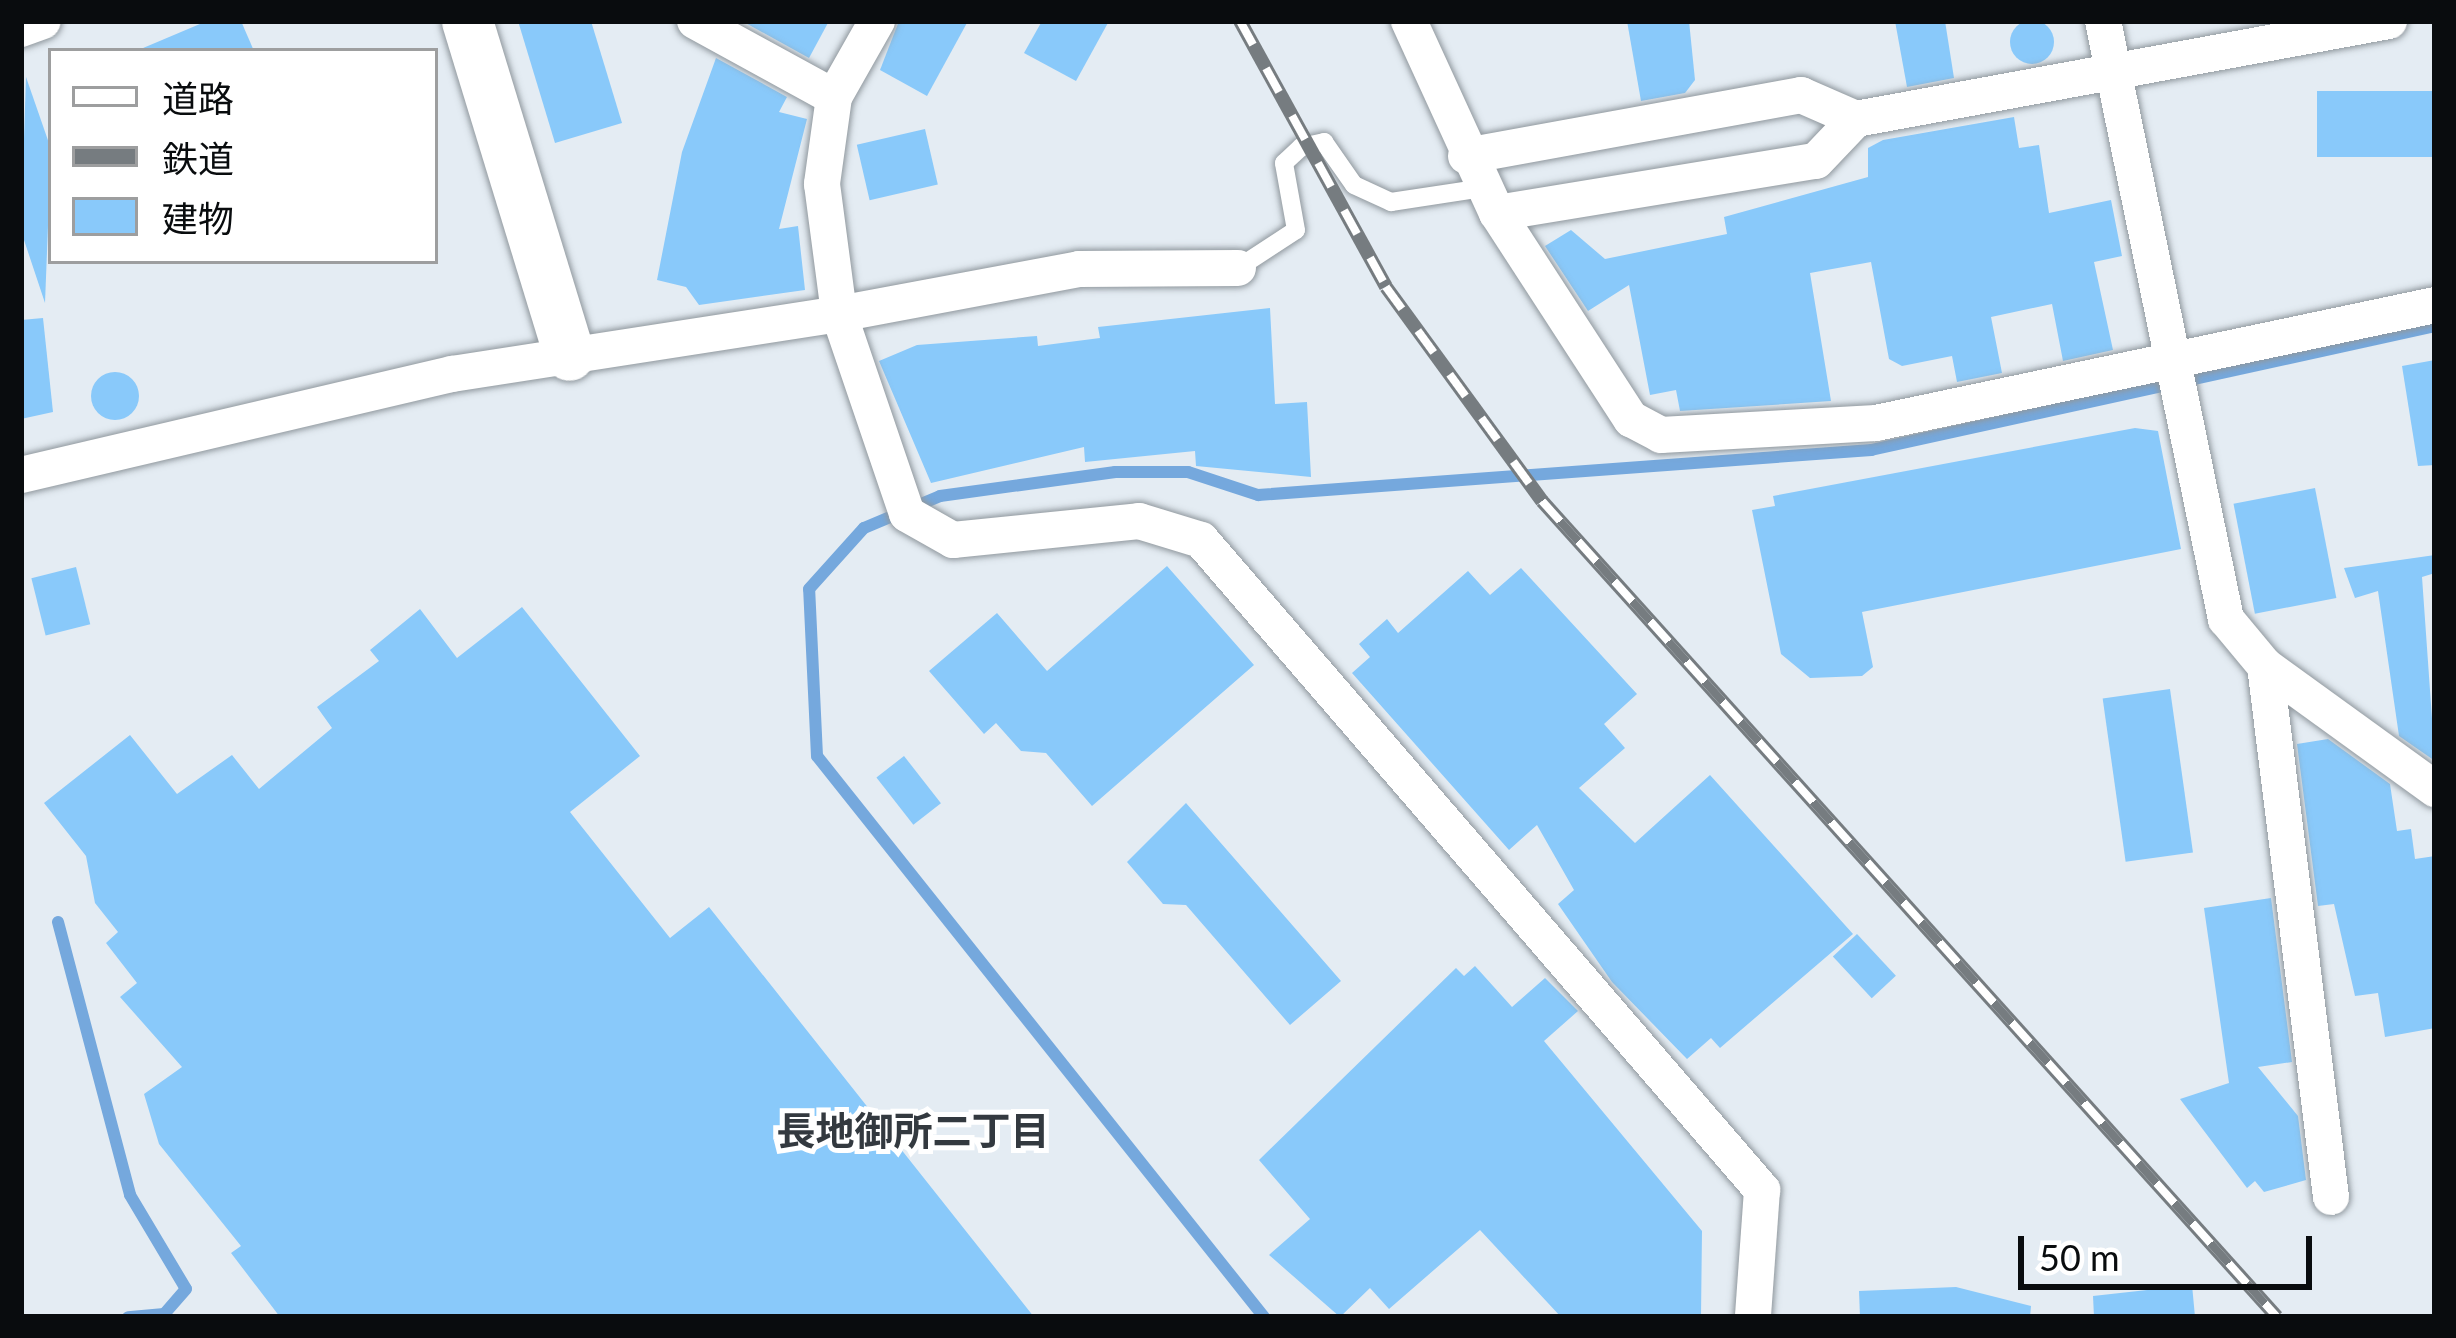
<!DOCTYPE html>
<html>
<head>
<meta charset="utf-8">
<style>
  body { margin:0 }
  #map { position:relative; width:2456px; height:1338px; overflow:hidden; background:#e4ecf3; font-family:Lato,"Noto Sans JP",sans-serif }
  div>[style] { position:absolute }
  .stream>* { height:12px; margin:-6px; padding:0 6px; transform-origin:6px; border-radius:6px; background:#75a8dd }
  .building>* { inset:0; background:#89c9fa; transform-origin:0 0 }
  .round { border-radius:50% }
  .roads { filter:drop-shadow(0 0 3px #90989e) drop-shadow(0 0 3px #90989e) }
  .lane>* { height:18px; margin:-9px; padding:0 9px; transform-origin:9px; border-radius:9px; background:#fff }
  .street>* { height:36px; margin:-18px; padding:0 18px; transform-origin:18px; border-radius:18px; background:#fff }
  .secondary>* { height:51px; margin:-25.5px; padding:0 25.5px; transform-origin:25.5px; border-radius:25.5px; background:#fff }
  .rail>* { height:14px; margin-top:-7px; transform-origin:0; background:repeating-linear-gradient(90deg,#fff 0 27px,#767c80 0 54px); box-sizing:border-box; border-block:3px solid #767c80 }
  span { translate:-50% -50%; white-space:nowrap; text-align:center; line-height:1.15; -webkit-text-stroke:10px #fff; paint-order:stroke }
  .neighbourhood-label { font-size:39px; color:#33393f; font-weight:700 }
  .frame { position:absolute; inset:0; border:24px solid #090c0e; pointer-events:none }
  .legend { position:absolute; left:48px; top:48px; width:390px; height:216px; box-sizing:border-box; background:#fff; border:3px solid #9d9e9f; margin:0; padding:15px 21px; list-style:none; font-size:36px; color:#090c0e }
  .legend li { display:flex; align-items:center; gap:24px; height:60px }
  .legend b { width:60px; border:3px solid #9d9e9f }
  .scale { position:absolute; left:2018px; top:1236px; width:294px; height:54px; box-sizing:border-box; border:6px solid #090c0e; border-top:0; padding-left:15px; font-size:36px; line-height:42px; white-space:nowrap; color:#090c0e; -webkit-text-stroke:9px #fff; paint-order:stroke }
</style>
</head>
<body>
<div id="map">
  <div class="stream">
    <i style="left:58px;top:922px;width:282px;rotate:75.2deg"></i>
    <i style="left:130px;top:1195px;width:109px;rotate:59.2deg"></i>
    <i style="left:186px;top:1289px;width:33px;rotate:131deg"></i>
    <i style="left:164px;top:1314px;width:36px;rotate:175deg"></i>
    <i style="left:1264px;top:1317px;width:717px;rotate:-128.55deg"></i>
    <i style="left:817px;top:756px;width:167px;rotate:-92.7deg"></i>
    <i style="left:809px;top:589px;width:82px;rotate:-48deg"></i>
    <i style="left:864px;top:528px;width:82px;rotate:-22.8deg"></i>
    <i style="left:940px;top:496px;width:177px;rotate:-7.8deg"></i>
    <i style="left:1115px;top:472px;width:73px"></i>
    <i style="left:1188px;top:472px;width:74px;rotate:18.2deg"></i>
    <i style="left:1258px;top:495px;width:615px;rotate:-4.2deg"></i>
    <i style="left:1871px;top:450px;width:577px;rotate:-12.4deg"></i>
  </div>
  <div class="building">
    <i class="round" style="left:2010px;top:20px;width:44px;height:44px"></i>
    <i style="clip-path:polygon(207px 21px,241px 21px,254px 51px,136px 51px)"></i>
    <i style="clip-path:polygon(518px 21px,591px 21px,622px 123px,555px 143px)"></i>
    <i style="clip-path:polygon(742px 21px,829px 21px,809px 58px)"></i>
    <i style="clip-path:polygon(899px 21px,968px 21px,927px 96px,880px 70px)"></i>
    <i style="clip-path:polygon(1042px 21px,1109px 21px,1076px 81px,1024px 53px)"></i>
    <i style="clip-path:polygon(1627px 21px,1689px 21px,1695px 80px,1685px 93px,1641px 101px)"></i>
    <i style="clip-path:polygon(1895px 21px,1945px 21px,1954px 78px,1907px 87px)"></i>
    <i style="clip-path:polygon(716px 58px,787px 97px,779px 112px,807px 119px,779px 229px,798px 226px,805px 290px,699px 305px,686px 287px,657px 280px,682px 152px)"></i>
    <i style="clip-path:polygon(26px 77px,51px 149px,45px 303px,21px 231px)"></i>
    <i style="left:2435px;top:91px;width:66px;height:118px;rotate:90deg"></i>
    <i style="clip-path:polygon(2014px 117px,2019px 148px,2039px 145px,2049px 213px,2111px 200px,2122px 256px,2094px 262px,2113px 350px,2063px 361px,2052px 304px,1991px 317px,2002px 373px,1957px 382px,1952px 356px,1902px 366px,1889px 359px,1871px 262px,1810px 273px,1831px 401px,1680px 411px,1676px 390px,1650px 395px,1629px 285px,1588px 311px,1545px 246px,1571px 230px,1605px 259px,1727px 234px,1724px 217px,1868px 177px,1868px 148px,1883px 140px)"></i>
    <i style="left:925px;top:129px;width:57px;height:70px;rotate:77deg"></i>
    <i style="clip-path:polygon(1270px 308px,1275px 404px,1307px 402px,1311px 477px,1196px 466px,1195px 451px,1085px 462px,1084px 447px,931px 483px,879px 361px,917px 345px,1037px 336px,1038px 346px,1100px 338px,1098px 327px)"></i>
    <i style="clip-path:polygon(43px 318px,53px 412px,21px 419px,21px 320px)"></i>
    <i style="clip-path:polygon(2435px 360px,2435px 465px,2418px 466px,2402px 366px)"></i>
    <i class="round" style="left:91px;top:372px;width:48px;height:48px"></i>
    <i style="clip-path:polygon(2135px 428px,2158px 431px,2181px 549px,1862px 612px,1873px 667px,1862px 676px,1810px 678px,1781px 654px,1752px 510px,1775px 506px,1773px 496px)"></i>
    <i style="left:2315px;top:488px;width:112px;height:83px;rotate:79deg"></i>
    <i style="clip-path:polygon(2435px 555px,2435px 573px,2422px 577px,2435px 761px,2399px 736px,2378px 591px,2355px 598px,2344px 568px)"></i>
    <i style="clip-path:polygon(1167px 566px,1254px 665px,1092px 806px,1046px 753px,1021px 751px,996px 723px,984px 734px,929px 671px,997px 613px,1047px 671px)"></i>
    <i style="left:76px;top:567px;width:59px;height:46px;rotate:76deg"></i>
    <i style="clip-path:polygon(1521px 568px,1637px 694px,1604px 724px,1625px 748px,1579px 788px,1635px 843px,1710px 775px,1853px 934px,1720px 1048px,1711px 1038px,1687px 1059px,1612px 982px,1558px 904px,1574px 890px,1537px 825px,1509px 850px,1352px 673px,1370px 657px,1359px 644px,1387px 619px,1398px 633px,1468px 571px,1490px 595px)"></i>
    <i style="clip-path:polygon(522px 607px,640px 756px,570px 812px,670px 938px,709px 907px,1034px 1317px,280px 1317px,231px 1253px,241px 1246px,159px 1144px,144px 1094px,182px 1067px,120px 997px,137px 983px,106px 943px,118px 932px,95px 903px,86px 856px,44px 803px,130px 735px,177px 794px,232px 755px,259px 789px,332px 728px,317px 707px,379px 661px,370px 650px,420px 609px,457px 658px)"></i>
    <i style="left:2170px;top:689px;width:165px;height:68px;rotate:82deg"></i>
    <i style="clip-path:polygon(2328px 739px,2390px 784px,2397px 831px,2411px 829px,2415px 859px,2435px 856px,2435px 1028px,2385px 1037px,2378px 993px,2355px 996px,2334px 904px,2318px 906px,2297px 744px)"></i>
    <i style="left:904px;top:756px;width:60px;height:35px;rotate:52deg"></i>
    <i style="clip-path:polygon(1186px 803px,1341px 981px,1290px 1025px,1186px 905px,1163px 904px,1127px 862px)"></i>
    <i style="clip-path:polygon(2271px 898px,2292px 1062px,2258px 1067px,2298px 1116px,2306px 1180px,2264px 1192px,2255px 1181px,2247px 1188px,2180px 1099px,2229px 1083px,2204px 908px)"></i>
    <i style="left:1857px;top:934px;width:57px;height:33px;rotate:47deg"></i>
    <i style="clip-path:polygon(1475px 966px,1512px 1007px,1545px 978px,1578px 1011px,1544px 1041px,1702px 1231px,1701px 1317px,1561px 1317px,1480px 1230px,1389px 1309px,1370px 1288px,1340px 1317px,1269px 1255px,1310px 1219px,1259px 1160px,1456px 968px,1464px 976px)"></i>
    <i style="clip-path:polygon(2192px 1285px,2195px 1317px,2094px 1317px,2093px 1296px)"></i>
    <i style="clip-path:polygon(1956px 1287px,2031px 1306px,2030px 1317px,1860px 1317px,1859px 1291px)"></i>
  </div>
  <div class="roads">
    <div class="lane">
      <i style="left:1238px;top:268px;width:69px;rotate:-33.2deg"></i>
      <i style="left:1296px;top:230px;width:68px;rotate:-100.2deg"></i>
      <i style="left:1284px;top:163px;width:23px;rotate:-43deg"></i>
      <i style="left:1301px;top:147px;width:24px;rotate:-12deg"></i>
      <i style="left:1324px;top:142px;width:52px;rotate:55.1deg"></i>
      <i style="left:1354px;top:185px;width:41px;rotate:24.7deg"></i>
      <i style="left:1391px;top:202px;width:94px;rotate:-8.6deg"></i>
    </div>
    <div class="street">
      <i style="left:695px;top:21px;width:158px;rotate:28.7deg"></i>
      <i style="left:877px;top:21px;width:87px;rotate:119.5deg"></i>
      <i style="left:834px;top:97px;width:88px;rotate:97.9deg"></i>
      <i style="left:822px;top:184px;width:131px;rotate:82.5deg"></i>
      <i style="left:839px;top:314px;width:244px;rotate:-10.6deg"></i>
      <i style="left:1079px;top:269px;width:159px;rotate:-0.4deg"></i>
      <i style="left:1409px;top:21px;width:211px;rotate:65.4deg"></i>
      <i style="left:1497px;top:213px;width:246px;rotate:57deg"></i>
      <i style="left:1631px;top:419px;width:34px;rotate:28deg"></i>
      <i style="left:1661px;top:435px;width:215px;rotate:-3.2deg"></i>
      <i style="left:1876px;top:423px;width:571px;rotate:-11.92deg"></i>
      <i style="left:2103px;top:21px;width:611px;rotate:78.38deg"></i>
      <i style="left:2226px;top:619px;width:61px;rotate:50.3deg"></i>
      <i style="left:2265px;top:666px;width:210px;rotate:35.9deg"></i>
      <i style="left:21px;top:29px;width:23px;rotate:-20deg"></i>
      <i style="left:1466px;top:156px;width:341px;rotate:-10.3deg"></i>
      <i style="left:1801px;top:95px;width:60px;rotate:23.6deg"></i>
      <i style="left:1497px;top:213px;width:323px;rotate:-9.3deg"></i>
      <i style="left:1816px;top:161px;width:58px;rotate:-46.4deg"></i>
      <i style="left:1856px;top:119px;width:542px;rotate:-10.42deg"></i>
      <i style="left:21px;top:475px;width:443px;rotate:-13.2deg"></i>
      <i style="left:452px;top:374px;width:392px;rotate:-8.8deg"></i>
      <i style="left:839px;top:314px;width:211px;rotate:71.2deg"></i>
      <i style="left:907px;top:514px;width:53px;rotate:29.5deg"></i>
      <i style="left:953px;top:540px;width:187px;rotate:-5.8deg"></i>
      <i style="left:1139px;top:521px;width:65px;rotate:17deg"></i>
      <i style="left:1201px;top:540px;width:859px;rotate:49.2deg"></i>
      <i style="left:1762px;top:1190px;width:127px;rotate:94.1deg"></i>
      <i style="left:2265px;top:666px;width:535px;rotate:82.91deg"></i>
    </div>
    <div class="secondary">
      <i style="left:467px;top:21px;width:349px;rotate:73deg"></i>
    </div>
  </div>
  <div class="rail">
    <i style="left:1240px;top:21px;width:303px;rotate:61.2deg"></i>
    <i style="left:1386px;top:287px;width:265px;rotate:53.9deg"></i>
    <i style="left:1542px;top:501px;width:1098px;rotate:47.99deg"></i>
  </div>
  <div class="neighbourhood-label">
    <span style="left:913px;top:1130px">長地御所二丁目</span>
  </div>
  <div class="frame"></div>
  <ul class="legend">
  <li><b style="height:15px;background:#fff"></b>道路</li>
  <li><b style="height:15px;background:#767c80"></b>鉄道</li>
  <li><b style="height:33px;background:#89c9fa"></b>建物</li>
  </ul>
  <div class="scale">50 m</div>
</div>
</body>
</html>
